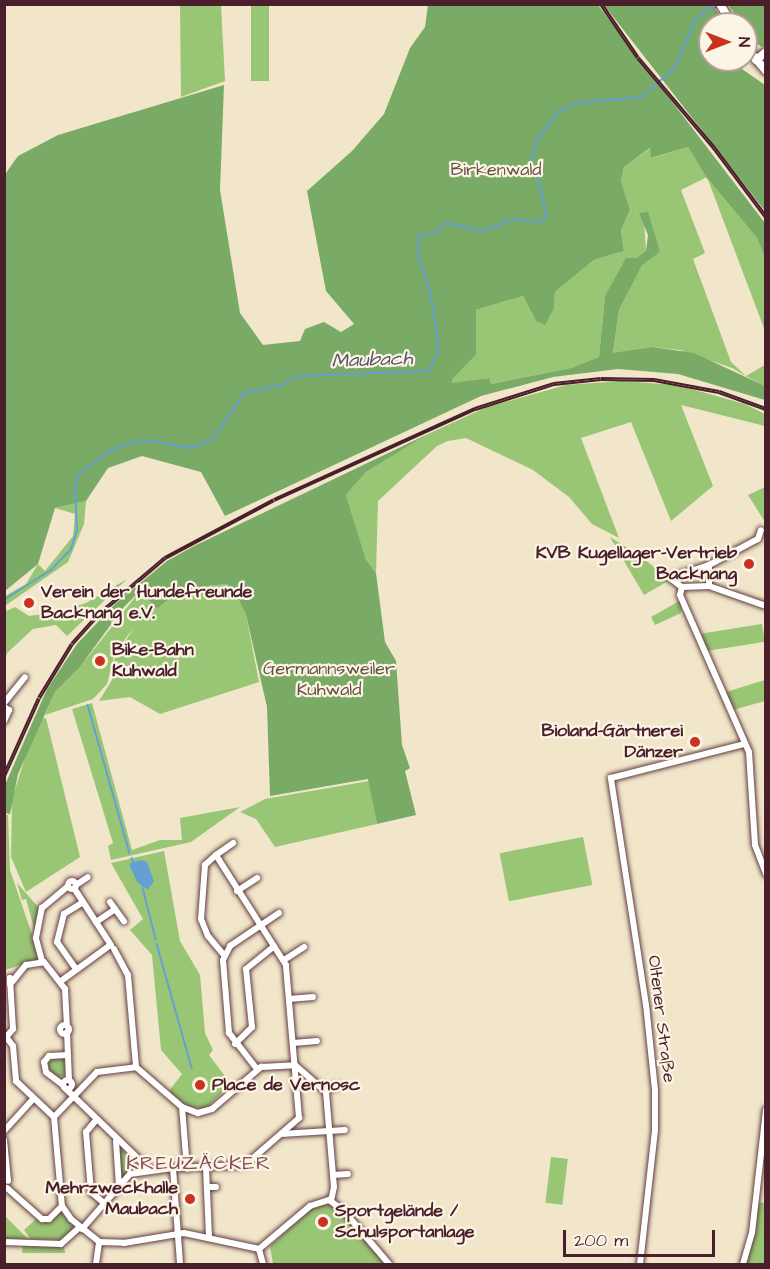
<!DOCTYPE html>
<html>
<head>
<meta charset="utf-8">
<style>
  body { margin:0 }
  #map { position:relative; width:770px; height:1269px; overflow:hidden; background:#f1e6c9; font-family:"Architects Daughter",sans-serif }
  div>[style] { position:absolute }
  .green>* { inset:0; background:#99c674; transform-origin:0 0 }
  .round { border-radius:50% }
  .forest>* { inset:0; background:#7aab66 }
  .water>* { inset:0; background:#64a0d4 }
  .stream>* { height:1.5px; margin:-0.75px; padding:0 0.75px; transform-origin:0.75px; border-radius:0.75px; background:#64a0d4 }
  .roads { filter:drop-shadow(0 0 2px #633d43) drop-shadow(0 0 2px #633d43) }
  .minor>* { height:6px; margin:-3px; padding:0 3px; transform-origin:3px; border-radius:3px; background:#fff }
  .minor>.ring { margin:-3px; padding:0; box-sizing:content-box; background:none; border:6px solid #fff; border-radius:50% }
  .tertiary>* { height:8px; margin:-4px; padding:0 4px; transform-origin:4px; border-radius:4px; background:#fff }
  .rail>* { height:4px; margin-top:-2px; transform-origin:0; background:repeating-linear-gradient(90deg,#fcf5e5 0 4.5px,#4a1f2b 0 9px); box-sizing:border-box; border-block:2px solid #4a1f2b }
  .dots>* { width:16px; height:16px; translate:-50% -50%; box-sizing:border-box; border:3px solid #fcf5e5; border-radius:50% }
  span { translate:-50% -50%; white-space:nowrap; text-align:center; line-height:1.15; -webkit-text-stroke:4.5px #fcf5e5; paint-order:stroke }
  .park-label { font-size:18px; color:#625141 }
  .poi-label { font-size:18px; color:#4a1f2b; font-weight:700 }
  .right { translate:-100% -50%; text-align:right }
  .left { translate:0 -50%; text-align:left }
  .street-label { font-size:18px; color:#4a1f2b }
  .water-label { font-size:20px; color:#54536f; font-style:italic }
  .neighbourhood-label { font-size:20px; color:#844d55; letter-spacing:1.5px }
  .frame { position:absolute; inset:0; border:6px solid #4a1f2b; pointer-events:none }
  .north { position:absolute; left:698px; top:12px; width:60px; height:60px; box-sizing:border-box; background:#fcf5e5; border:2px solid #b59f9b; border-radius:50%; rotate:90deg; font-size:16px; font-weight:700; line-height:24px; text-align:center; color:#4a1f2b }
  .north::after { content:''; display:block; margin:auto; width:21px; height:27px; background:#c8321e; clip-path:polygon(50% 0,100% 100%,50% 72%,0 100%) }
  .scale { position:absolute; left:563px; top:1230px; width:152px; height:27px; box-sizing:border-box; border:3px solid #4a1f2b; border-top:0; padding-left:8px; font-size:18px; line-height:21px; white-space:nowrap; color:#4a1f2b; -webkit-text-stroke:4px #fcf5e5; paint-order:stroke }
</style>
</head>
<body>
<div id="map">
  <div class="green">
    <i style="clip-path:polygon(180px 5px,221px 5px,225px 81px,181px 97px)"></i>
    <i style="left:251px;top:5px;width:18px;height:76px"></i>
    <i style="clip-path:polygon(688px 147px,706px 177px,757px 238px,765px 258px,765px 331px,707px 177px,681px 190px,705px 253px,693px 259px,731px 362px,746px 376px,765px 365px,765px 386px,751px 379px,732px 368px,680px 350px,653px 347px,613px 354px,619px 310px,642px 264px,660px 252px,644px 221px,646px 251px,605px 296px,599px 357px,571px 368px,491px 384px,490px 378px,452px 384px,451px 379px,476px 355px,476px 310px,523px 296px,536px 321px,554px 308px,555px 292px,594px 260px,624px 251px,621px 230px,630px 210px,621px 180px,624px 167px,651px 148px,652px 158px)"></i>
    <i style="clip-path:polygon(621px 381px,677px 385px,745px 404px,765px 414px,765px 426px,681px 405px,713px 486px,671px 521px,631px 422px,581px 438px,619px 538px,592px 524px,569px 497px,533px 470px,466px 438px,448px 441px,437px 446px,378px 501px,376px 573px,366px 561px,346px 495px,366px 472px,430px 433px,487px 407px,566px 385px)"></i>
    <i style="clip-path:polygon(765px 487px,765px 522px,748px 495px)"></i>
    <i style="clip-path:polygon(86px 501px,84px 524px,68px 562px,5px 606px,5px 596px,26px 584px,38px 564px,45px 571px,73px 536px,75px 514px,55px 508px)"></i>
    <i style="clip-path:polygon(610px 537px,639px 555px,670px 580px,644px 595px)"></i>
    <i style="clip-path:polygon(127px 579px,67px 636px,56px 625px,33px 629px,7px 653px,5px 662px,6px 611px,15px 607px,29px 616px,58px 612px,86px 603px)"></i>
    <i style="clip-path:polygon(227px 584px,234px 590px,246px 615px,259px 682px,160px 714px,130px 697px,99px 701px,112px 680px,114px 660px,134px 627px,115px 653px,107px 684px,93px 699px,45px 715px,55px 692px,80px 667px,140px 591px,157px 609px,174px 595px,197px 587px)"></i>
    <i style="clip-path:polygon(681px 600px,681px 613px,655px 625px,651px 617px)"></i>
    <i style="left:762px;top:624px;width:18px;height:61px;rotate:81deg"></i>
    <i style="clip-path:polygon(765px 680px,765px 701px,733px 710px,726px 692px)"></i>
    <i style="clip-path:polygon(92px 703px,132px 850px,160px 840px,182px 840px,180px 818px,240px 807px,191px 842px,111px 860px,108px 846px,113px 843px,72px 709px)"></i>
    <i style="clip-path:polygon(46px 718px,80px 857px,26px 892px,11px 857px,12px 799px,30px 742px,41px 719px)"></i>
    <i style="clip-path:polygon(369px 781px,377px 824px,275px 847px,256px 819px,240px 812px,265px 799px)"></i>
    <i style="clip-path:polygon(5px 815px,8px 815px,10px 870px,39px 955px,36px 960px,5px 970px)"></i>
    <i style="left:583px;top:837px;width:49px;height:85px;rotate:79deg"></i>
    <i style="clip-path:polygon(164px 851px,180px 941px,200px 975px,205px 1033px,213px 1050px,209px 1055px,231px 1084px,206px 1108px,188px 1107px,169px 1091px,182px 1074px,161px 1050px,152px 955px,130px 930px,143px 919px,111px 863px)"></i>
    <i style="clip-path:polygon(17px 883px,40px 909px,35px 932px,26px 899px,22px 900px)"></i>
    <i class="round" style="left:48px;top:1057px;width:20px;height:20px"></i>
    <i style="clip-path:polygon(119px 1147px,139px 1166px,121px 1179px)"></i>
    <i style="left:551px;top:1157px;width:17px;height:46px;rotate:7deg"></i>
    <i style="clip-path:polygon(328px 1202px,334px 1205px,387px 1264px,273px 1264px,270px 1246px,312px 1208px)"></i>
    <i style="clip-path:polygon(757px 1202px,765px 1203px,765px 1264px,744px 1264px)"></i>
    <i style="clip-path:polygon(61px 1212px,75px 1228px,64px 1240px,31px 1239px,24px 1230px,37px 1218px,48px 1223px)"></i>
    <i style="clip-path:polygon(5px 1216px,29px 1240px,5px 1239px)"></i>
    <i style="clip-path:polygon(23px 1244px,64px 1246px,65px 1253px,22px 1253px)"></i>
  </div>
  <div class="forest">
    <i style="clip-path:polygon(428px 5px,598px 5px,765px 223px,765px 258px,757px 238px,706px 177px,688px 147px,651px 158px,650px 148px,624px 167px,621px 180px,630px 210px,621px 230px,624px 251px,594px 260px,555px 292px,554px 308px,545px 325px,536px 321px,523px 296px,476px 310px,476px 355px,452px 379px,452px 383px,490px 378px,491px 384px,571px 368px,599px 357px,605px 296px,626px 258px,637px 258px,646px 251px,648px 235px,639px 213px,648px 212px,660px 252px,642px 265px,619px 310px,613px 353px,653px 347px,694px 353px,765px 386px,765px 400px,678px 374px,618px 369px,553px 377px,481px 396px,225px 516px,201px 472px,142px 456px,108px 468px,86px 501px,55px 508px,38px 564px,5px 591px,4px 177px,8px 170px,18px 156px,58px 135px,224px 85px,220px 190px,240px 313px,263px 345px,300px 341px,305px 329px,324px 322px,341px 332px,354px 324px,326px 291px,307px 191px,352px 151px,384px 114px,410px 48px,425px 27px)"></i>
    <i style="clip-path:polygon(604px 5px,712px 5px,726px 24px,710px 24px,710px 60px,746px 60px,746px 55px,749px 61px,742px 69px,765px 85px,765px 211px)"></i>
    <i style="clip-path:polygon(729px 5px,765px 5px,765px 44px,762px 47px,751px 40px,746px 24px,742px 24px)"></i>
    <i style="clip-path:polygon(430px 433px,366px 472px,346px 495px,366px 560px,376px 573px,385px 642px,396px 661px,402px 745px,410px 768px,405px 771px,416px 815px,377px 824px,368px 779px,270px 796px,267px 707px,246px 615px,234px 590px,227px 584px,197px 587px,174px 595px,157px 609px,140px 591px,123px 608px,80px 667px,55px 692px,18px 774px,10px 814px,5px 813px,5px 785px,47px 689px,77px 644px,116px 603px,167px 561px,192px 547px)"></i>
  </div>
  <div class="water">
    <i style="clip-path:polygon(140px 860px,147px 862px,154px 881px,148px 890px,137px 882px,129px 864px)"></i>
  </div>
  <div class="stream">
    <i style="left:754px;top:4px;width:12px;rotate:5deg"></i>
    <i style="left:725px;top:6px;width:6px;rotate:-18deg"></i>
    <i style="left:4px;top:600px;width:56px;rotate:-32.6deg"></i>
    <i style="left:51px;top:570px;width:29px;rotate:-46deg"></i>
    <i style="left:71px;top:549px;width:19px;rotate:-72deg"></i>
    <i style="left:77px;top:531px;width:43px;rotate:-92.7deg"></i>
    <i style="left:75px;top:488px;width:15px;rotate:-74deg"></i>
    <i style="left:79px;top:474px;width:39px;rotate:-37deg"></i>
    <i style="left:110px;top:451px;width:26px;rotate:-21deg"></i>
    <i style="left:134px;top:442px;width:19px;rotate:-3deg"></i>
    <i style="left:153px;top:441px;width:36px;rotate:11deg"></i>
    <i style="left:188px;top:448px;width:12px;rotate:-14deg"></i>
    <i style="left:200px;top:445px;width:16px;rotate:-27deg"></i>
    <i style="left:214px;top:438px;width:54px;rotate:-56.3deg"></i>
    <i style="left:244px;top:393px;width:39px;rotate:-12deg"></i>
    <i style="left:282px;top:385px;width:18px;rotate:-29deg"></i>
    <i style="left:298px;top:376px;width:131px;rotate:-2.2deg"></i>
    <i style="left:429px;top:371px;width:20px;rotate:-63deg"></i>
    <i style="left:438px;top:353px;width:20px;rotate:-93deg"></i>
    <i style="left:437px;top:333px;width:42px;rotate:-99.7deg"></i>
    <i style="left:430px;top:292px;width:36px;rotate:-109deg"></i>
    <i style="left:418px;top:258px;width:23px;rotate:-88deg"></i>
    <i style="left:419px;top:235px;width:18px;rotate:-6deg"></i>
    <i style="left:437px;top:233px;width:13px;rotate:-48deg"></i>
    <i style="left:446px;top:223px;width:39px;rotate:12deg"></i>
    <i style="left:484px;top:231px;width:32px;rotate:-22deg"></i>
    <i style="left:514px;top:219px;width:26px;rotate:7deg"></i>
    <i style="left:540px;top:222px;width:8px;rotate:-45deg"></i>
    <i style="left:546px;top:216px;width:32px;rotate:-101deg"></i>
    <i style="left:540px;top:185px;width:22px;rotate:-117deg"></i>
    <i style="left:530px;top:165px;width:26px;rotate:-74deg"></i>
    <i style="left:537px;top:140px;width:34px;rotate:-53deg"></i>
    <i style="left:557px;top:113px;width:21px;rotate:-28deg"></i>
    <i style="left:576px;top:103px;width:65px;rotate:-5.3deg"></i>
    <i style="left:641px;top:97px;width:43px;rotate:-40.3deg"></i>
    <i style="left:674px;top:69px;width:55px;rotate:-66.3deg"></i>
    <i style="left:696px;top:19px;width:13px;rotate:-45deg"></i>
    <i style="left:705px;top:10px;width:12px;rotate:-14deg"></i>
    <i style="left:88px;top:705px;width:154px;rotate:74.2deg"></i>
    <i style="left:132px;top:858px;width:5px;rotate:68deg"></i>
    <i style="left:143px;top:888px;width:53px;rotate:75.7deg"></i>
    <i style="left:157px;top:944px;width:129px;rotate:74.2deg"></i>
  </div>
  <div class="roads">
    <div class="minor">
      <i style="left:709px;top:565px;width:41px;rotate:161.6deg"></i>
      <i style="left:670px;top:578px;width:15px;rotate:37deg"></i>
      <i style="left:682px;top:587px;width:27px;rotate:-2deg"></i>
      <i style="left:709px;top:586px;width:60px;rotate:19.3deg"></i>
      <i style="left:709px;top:586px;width:21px;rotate:-90deg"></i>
      <i style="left:709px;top:565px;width:55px;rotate:-28deg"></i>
      <i style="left:758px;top:539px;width:9px;rotate:-72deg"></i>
      <i style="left:682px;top:587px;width:8px;rotate:104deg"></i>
      <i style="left:680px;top:595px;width:171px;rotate:66.3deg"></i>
      <i style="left:749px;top:752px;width:93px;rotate:86.3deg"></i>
      <i style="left:755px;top:845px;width:31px;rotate:69deg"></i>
      <i style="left:4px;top:703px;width:33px;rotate:-51deg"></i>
      <i style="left:4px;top:707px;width:6px;rotate:31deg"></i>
      <i style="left:9px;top:710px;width:12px;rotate:114deg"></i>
      <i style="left:216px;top:855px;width:21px;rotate:-35deg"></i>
      <i class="ring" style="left:68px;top:881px;width:2px;height:2px"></i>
      <i style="left:76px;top:885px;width:14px;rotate:-34deg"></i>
      <i style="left:74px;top:888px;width:68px;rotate:57deg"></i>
      <i style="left:237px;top:891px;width:24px;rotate:-33deg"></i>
      <i style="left:110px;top:902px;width:24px;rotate:54deg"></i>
      <i style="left:96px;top:922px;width:23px;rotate:-34deg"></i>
      <i style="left:114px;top:949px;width:30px;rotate:62deg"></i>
      <i style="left:128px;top:975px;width:92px;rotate:85deg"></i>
      <i style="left:284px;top:960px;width:24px;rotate:-33deg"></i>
      <i style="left:42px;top:961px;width:24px;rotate:-105deg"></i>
      <i style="left:36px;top:938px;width:31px;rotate:-79deg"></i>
      <i style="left:42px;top:908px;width:34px;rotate:-40deg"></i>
      <i style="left:76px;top:969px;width:33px;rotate:-125deg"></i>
      <i style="left:57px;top:942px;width:29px;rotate:-76deg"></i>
      <i style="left:64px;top:914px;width:22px;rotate:-32deg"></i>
      <i style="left:61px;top:981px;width:59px;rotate:-36.1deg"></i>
      <i style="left:12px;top:982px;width:22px;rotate:-51deg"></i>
      <i style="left:26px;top:965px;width:18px;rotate:-9deg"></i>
      <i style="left:44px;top:962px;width:34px;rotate:52deg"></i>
      <i style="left:65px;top:989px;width:36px;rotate:87deg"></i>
      <i style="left:289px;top:999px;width:24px;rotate:-5deg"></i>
      <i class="ring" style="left:59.5px;top:1024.5px;width:3px;height:3px"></i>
      <i style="left:67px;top:1032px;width:48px;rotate:87.6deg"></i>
      <i style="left:4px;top:1034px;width:15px;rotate:53deg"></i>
      <i style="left:13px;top:1046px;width:35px;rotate:85deg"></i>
      <i style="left:16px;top:1081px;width:52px;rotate:43.5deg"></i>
      <i style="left:54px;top:1117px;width:89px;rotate:84.9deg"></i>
      <i style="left:62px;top:1206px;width:16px;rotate:55deg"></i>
      <i style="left:71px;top:1219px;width:36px;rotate:39deg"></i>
      <i style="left:99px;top:1242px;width:25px;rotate:2deg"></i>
      <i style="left:124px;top:1243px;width:61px;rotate:-9.5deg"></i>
      <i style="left:184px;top:1233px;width:77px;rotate:12deg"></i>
      <i style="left:259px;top:1249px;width:67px;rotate:-40.1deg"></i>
      <i style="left:310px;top:1206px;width:20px;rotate:-18deg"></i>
      <i style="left:329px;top:1200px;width:17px;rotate:36deg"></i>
      <i style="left:343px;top:1210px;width:71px;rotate:49.6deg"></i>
      <i style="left:8px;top:1035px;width:8px;rotate:-50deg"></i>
      <i style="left:13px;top:1029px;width:51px;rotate:-93.4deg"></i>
      <i style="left:10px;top:978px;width:6px;rotate:90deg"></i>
      <i style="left:293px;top:1043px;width:24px;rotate:-5deg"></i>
      <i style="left:235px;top:1044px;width:24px;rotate:-45deg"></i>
      <i style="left:252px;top:1027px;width:58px;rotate:-95.9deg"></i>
      <i style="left:246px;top:969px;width:36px;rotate:-39deg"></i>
      <i style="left:257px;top:1069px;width:46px;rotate:-127.9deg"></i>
      <i style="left:229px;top:1033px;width:73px;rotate:-94.7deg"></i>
      <i style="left:223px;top:960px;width:16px;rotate:-63deg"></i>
      <i style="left:230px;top:946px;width:59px;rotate:-34deg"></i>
      <i class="ring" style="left:62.5px;top:1079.5px;width:3px;height:3px"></i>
      <i style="left:63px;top:1085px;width:21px;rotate:-143deg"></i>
      <i style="left:46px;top:1072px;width:10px;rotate:-101deg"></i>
      <i style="left:44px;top:1062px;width:8px;rotate:-50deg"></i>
      <i style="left:49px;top:1056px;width:18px;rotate:-3deg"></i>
      <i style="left:65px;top:1088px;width:117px;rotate:44deg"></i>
      <i style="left:324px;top:1089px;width:14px;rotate:-12deg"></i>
      <i style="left:182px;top:1107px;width:62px;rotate:85.4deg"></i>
      <i style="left:54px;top:1117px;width:62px;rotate:-46.3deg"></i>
      <i style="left:97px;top:1072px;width:39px;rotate:-7deg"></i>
      <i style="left:136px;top:1067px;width:61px;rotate:41deg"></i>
      <i style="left:182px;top:1107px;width:17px;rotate:21deg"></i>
      <i style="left:198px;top:1113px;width:15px;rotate:-16deg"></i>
      <i style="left:212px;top:1109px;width:65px;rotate:-40.6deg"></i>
      <i style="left:261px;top:1067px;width:34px;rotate:-3deg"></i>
      <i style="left:295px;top:1065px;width:41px;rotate:41.1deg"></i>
      <i style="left:326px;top:1092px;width:95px;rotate:85.2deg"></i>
      <i style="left:334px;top:1187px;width:14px;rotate:102deg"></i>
      <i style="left:97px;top:1119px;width:17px;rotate:130deg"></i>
      <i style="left:86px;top:1132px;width:60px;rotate:85.2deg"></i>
      <i style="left:91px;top:1192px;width:17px;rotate:40deg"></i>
      <i style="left:4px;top:1131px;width:43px;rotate:-47.8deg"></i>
      <i style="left:281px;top:1134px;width:64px;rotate:-3.6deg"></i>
      <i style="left:4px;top:1140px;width:41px;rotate:84.4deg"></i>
      <i style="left:116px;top:1141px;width:45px;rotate:86.2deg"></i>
      <i style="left:173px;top:1168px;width:72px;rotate:-2.4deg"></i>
      <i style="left:245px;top:1165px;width:72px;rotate:-41deg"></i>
      <i style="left:299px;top:1118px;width:154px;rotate:-94.9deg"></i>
      <i style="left:286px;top:965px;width:130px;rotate:-122.5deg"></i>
      <i style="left:216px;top:855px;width:15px;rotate:138deg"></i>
      <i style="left:205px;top:865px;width:54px;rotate:94.2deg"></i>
      <i style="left:201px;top:919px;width:18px;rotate:68deg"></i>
      <i style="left:208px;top:936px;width:25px;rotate:50deg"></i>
      <i style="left:206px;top:1168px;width:70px;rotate:87.5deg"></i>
      <i style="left:333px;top:1175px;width:15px;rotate:-4deg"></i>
      <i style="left:207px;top:1187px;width:9px"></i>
      <i style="left:7px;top:1188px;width:47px;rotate:41.5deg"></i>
      <i style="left:42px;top:1219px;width:7px"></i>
      <i style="left:49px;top:1219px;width:18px;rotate:-45deg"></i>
      <i style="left:82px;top:1229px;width:73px;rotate:-48.9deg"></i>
      <i style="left:130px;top:1174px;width:43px;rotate:-7.9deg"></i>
      <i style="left:173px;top:1168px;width:96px;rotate:85.8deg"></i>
      <i style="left:4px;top:1242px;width:57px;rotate:2deg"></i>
      <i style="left:61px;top:1244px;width:25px;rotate:-42deg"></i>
      <i style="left:259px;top:1249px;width:16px;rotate:75deg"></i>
      <i style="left:96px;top:1264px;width:22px;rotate:-82deg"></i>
      <i style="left:640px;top:1264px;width:135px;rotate:-83.6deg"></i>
      <i style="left:655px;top:1130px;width:40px;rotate:-90deg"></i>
      <i style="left:655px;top:1090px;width:85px;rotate:-96deg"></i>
      <i style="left:646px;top:1005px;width:230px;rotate:-98.8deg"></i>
      <i style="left:611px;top:778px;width:137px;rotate:-14.3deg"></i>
      <i style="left:743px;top:1264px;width:32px;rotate:-74deg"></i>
      <i style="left:752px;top:1233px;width:124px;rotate:-83.5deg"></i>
    </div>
    <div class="tertiary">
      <i style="left:720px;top:4px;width:23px;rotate:59deg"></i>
      <i style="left:746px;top:47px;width:31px;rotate:50deg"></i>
      <i style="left:756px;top:60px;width:13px;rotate:-39deg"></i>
    </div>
  </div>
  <div class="rail">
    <i style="left:601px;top:4px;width:65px;rotate:55.6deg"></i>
    <i style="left:638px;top:58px;width:118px;rotate:49.8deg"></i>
    <i style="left:714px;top:148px;width:86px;rotate:53deg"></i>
    <i style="left:4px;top:776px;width:85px;rotate:-65.8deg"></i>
    <i style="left:39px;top:698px;width:63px;rotate:-58.6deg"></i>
    <i style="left:72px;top:644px;width:39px;rotate:-48deg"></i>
    <i style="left:98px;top:615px;width:88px;rotate:-40.4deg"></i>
    <i style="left:165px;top:558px;width:123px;rotate:-28deg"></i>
    <i style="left:274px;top:500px;width:221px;rotate:-24.4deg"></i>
    <i style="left:475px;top:409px;width:83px;rotate:-17.6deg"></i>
    <i style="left:554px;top:384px;width:47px;rotate:-6.1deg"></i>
    <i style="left:601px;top:379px;width:53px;rotate:1.1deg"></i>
    <i style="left:654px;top:380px;width:66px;rotate:10.5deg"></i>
    <i style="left:719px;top:392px;width:50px;rotate:19.9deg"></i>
  </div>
  <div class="dots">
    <i style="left:749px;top:564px;background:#c8321e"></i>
    <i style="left:29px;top:603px;background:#c8321e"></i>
    <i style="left:100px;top:661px;background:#c8321e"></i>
    <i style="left:695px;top:742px;background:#c8321e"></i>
    <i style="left:200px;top:1085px;background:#c8321e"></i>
    <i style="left:190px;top:1199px;background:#c8321e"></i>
    <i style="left:323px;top:1222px;background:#c8321e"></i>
  </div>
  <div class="park-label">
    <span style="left:496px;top:170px">Birkenwald</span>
    <span style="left:329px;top:680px">Germannsweiler<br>Kuhwald</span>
  </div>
  <div class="poi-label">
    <span class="right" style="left:737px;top:564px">KVB Kugellager-Vertrieb<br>Backnang</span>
    <span class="left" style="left:41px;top:603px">Verein der Hundefreunde<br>Backnang e.V.</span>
    <span class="left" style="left:112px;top:661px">Bike-Bahn<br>Kuhwald</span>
    <span class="right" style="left:683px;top:742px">Bioland-Gärtnerei<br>Dänzer</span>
    <span class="left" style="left:212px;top:1085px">Place de Vernosc</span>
    <span class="right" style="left:178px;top:1199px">Mehrzweckhalle<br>Maubach</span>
    <span class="left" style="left:335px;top:1222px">Sportgelände /<br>Schulsportanlage</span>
  </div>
  <div class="street-label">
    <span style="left:661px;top:1019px;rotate:83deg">Oltener Straße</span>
  </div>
  <div class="water-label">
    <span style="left:372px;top:360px;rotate:-2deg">Maubach</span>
  </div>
  <div class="neighbourhood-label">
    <span style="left:199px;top:1163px">KREUZÄCKER</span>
  </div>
  <div class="frame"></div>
  <div class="north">N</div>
  <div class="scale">200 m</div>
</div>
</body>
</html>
